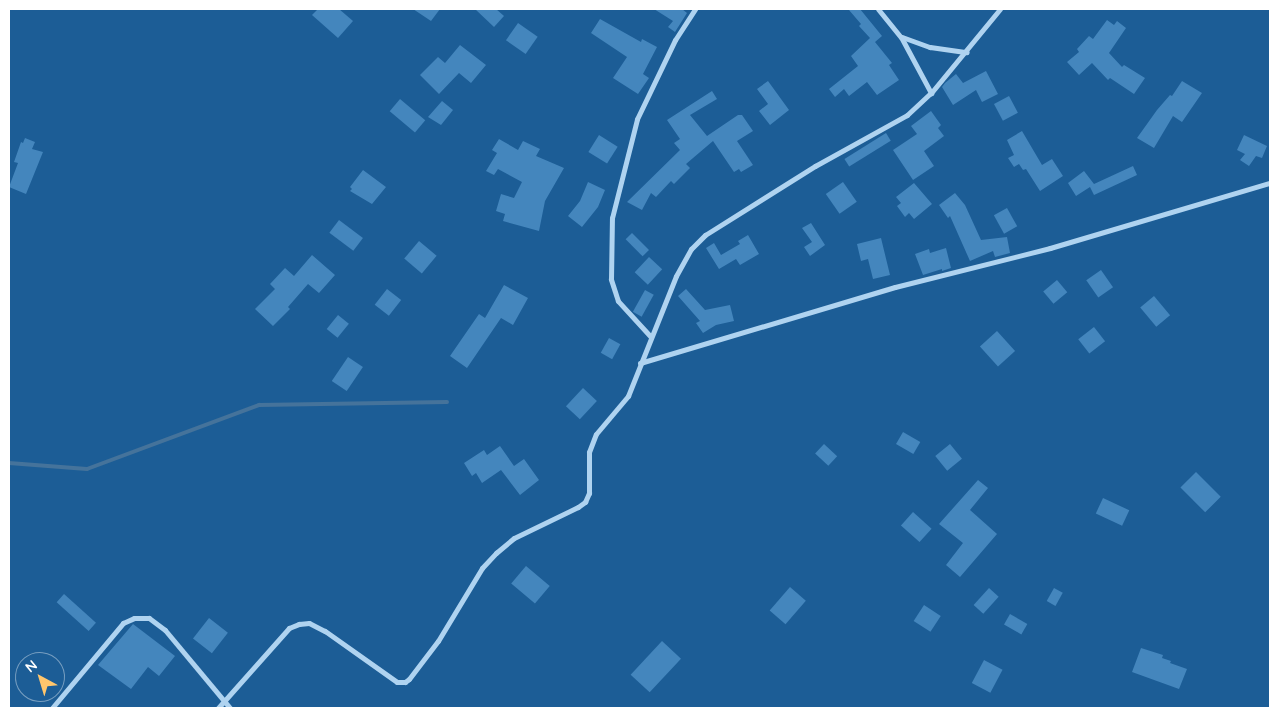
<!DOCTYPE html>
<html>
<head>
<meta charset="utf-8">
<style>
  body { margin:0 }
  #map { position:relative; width:1279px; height:717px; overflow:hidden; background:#1c5d96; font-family:Quicksand,sans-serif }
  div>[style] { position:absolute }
  .stream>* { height:4px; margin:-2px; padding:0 2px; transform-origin:2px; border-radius:2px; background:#45739b }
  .building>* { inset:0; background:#4486bd; transform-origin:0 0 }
  .street>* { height:5px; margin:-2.5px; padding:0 2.5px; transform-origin:2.5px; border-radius:2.5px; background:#afd3f0 }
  span { translate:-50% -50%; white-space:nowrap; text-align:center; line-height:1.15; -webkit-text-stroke:4px #1c5d96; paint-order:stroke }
  .frame { position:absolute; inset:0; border:10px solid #fff; pointer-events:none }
  .north { position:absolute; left:15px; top:652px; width:50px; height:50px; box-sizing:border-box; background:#1c5d96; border:1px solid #779ec0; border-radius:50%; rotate:321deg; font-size:14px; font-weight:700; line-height:20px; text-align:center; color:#fff }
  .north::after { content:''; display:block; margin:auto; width:18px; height:22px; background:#ffc66d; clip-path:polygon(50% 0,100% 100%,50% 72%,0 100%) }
</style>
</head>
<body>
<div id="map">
  <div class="stream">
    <i style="left:9px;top:463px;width:78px;rotate:4.4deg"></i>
    <i style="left:87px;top:469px;width:184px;rotate:-20.4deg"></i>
    <i style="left:259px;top:405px;width:188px;rotate:-0.9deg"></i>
  </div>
  <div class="building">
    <i style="clip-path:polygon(318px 9px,339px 9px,353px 21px,338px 38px,312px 15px)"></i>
    <i style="clip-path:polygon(413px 9px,440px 9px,431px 21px)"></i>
    <i style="clip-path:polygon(475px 9px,496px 9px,504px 16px,494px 27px)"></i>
    <i style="clip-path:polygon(654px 9px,682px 9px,687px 13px,675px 32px,668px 27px,673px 21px)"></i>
    <i style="clip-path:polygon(851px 9px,860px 9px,882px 36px,875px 42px,892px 63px,889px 65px,899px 80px,877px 95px,867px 82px,849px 96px,844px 89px,835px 97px,829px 89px,858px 66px,851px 56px,870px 38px,859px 26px,861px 24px,849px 10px)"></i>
    <i style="clip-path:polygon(600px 19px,641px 42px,642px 39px,657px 47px,643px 74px,649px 78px,638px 94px,613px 78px,627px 57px,591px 33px)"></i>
    <i style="clip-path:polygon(1107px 20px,1114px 25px,1117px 21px,1126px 28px,1109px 53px,1122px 67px,1124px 65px,1145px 78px,1134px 94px,1110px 78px,1108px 80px,1092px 63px,1079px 75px,1067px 62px,1079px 52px,1077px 49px,1089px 36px,1093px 39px)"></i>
    <i style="left:518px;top:23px;width:24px;height:21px;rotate:35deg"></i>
    <i style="clip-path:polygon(460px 45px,486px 65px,471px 83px,459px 73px,439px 94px,420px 75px,438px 57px,445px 63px)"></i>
    <i style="clip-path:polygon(986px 71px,998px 94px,982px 102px,976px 90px,953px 105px,942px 87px,945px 83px,956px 74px,963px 83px)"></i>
    <i style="clip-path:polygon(768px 81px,789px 110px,770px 125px,759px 111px,768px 104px,757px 89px)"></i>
    <i style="clip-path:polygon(1182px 81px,1202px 93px,1182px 122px,1173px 116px,1154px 148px,1137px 138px,1157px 110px,1170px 95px,1172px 96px)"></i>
    <i style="clip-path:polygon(712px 91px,717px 99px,690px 115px,707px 136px,738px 115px,742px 115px,753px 131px,737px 141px,753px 165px,741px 172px,739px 169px,734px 172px,713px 141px,686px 164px,690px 168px,674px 184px,671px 181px,656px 197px,651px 193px,642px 210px,627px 202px,680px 150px,674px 143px,680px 139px,667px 120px)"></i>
    <i style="left:1009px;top:96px;width:19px;height:17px;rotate:62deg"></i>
    <i style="left:400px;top:99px;width:33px;height:16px;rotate:40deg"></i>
    <i style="clip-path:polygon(442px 101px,453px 110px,441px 125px,428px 117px)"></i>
    <i style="clip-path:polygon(931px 111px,941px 125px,938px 128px,944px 136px,924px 151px,934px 166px,913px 180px,893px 150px,917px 134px,911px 126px)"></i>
    <i style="clip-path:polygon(1022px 131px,1042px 165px,1052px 159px,1063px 176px,1040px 191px,1026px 169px,1023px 170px,1019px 164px,1014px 167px,1008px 158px,1014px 155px,1007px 140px)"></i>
    <i style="left:886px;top:133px;width:9px;height:49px;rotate:58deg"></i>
    <i style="left:599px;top:135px;width:22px;height:20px;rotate:32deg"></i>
    <i style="clip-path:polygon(1244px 135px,1267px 146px,1262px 158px,1256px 156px,1249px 166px,1240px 160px,1245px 154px,1237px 150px)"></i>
    <i style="clip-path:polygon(25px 138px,35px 142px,32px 149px,43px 152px,26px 194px,9px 187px,18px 163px,14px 162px,21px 142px,23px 143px)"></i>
    <i style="clip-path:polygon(499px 139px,518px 150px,523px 141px,540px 149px,536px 156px,564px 168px,545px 201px,539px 231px,503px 221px,505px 214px,496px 211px,501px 194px,514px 198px,522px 182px,498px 169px,494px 175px,486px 171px,497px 153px,492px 150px)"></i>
    <i style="clip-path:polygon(1133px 166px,1137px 175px,1094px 195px,1090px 187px,1076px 196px,1068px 183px,1084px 171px,1094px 184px)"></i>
    <i style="clip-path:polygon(363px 170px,386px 187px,372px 204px,350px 191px,352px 189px,350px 187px)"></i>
    <i style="clip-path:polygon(588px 182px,605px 190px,598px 207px,582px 227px,568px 216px,580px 201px)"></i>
    <i style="left:843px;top:182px;width:24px;height:21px;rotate:55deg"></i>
    <i style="clip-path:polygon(914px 183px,932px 204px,914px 219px,909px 213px,905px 217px,897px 206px,901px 203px,896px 197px)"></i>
    <i style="clip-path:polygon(955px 193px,965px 205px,981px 240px,1007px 237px,1010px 253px,995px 257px,993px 251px,970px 261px,950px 216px,948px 218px,939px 205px)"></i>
    <i style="left:1007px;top:208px;width:21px;height:15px;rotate:61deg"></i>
    <i style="left:339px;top:220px;width:30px;height:16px;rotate:37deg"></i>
    <i style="clip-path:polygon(811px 223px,825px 245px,810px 256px,804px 247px,812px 242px,802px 228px)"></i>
    <i style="left:632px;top:233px;width:24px;height:9px;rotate:45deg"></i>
    <i style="clip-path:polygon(748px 235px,759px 254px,740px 265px,736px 259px,719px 269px,706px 248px,714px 243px,721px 255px,740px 244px,738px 241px)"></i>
    <i style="clip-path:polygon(881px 238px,890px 275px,873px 279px,868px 259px,861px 261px,857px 244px)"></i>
    <i style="left:419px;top:241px;width:23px;height:23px;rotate:40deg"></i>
    <i style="clip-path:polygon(946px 248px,951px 268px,942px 271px,942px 269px,923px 275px,915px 254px,929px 249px,930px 253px)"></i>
    <i style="clip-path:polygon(312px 255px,335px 275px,319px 293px,308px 284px,288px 307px,290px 309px,273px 326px,255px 309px,275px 289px,270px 284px,285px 268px,294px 276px)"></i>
    <i style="left:649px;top:257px;width:18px;height:21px;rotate:43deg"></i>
    <i style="left:1101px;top:270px;width:21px;height:18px;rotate:55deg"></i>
    <i style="left:1057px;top:280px;width:16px;height:18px;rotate:50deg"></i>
    <i style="clip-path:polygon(504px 285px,528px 298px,513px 325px,501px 318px,467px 368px,450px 356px,479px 314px,485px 318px)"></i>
    <i style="left:387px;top:289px;width:18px;height:20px;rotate:38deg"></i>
    <i style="clip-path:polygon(686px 289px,705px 310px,730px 305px,734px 321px,716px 325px,703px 333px,696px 323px,700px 321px,678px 296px)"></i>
    <i style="left:645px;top:290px;width:10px;height:25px;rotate:29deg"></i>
    <i style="left:1154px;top:296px;width:25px;height:18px;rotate:50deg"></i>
    <i style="left:338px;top:315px;width:14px;height:18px;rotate:39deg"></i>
    <i style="left:1094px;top:327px;width:18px;height:20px;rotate:52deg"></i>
    <i style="left:997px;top:331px;width:27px;height:23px;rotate:48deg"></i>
    <i style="left:609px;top:338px;width:13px;height:17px;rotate:29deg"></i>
    <i style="left:348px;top:357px;width:18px;height:29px;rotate:34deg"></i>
    <i style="left:583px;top:388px;width:19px;height:25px;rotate:43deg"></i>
    <i style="left:903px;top:432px;width:20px;height:14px;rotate:30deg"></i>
    <i style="left:824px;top:444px;width:18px;height:13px;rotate:43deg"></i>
    <i style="left:950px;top:444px;width:19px;height:19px;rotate:51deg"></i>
    <i style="clip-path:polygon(500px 446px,514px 466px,524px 459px,539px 480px,520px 495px,501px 470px,482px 483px,476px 473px,472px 476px,464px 463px,484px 450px,487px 455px)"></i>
    <i style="left:1196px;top:472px;width:35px;height:22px;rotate:45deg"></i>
    <i style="clip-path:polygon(978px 480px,988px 488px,970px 510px,997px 534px,960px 577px,946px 565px,963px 543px,939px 524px)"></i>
    <i style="left:1103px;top:498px;width:29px;height:17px;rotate:25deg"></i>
    <i style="left:913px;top:512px;width:25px;height:18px;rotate:42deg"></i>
    <i style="left:526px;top:566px;width:31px;height:23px;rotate:40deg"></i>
    <i style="left:790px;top:587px;width:21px;height:31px;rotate:41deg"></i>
    <i style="left:989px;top:588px;width:13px;height:23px;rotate:42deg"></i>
    <i style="left:1054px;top:588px;width:10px;height:15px;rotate:29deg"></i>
    <i style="left:64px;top:594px;width:43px;height:11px;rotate:42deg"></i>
    <i style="left:924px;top:605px;width:20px;height:19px;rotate:33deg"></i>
    <i style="left:1010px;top:614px;width:20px;height:12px;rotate:30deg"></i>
    <i style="left:209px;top:618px;width:24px;height:26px;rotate:38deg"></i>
    <i style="clip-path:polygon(133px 624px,175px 656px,159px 676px,148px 667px,131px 689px,98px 665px)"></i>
    <i style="left:662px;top:641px;width:26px;height:46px;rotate:43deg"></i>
    <i style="clip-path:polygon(1141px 648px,1163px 655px,1162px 658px,1171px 661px,1170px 663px,1187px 669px,1179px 689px,1132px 672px)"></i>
    <i style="left:984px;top:660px;width:21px;height:26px;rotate:28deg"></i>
  </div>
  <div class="street">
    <i style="left:878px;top:9px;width:36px;rotate:51deg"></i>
    <i style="left:901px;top:37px;width:64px;rotate:61.8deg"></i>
    <i style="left:902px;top:37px;width:30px;rotate:20deg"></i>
    <i style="left:930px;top:47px;width:37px;rotate:8deg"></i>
    <i style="left:651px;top:337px;width:49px;rotate:-132.5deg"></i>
    <i style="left:618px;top:301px;width:23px;rotate:-108deg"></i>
    <i style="left:611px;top:279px;width:61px;rotate:-89.1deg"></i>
    <i style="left:612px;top:218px;width:102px;rotate:-75.8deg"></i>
    <i style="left:637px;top:119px;width:88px;rotate:-64.3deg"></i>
    <i style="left:675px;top:40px;width:37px;rotate:-57deg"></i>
    <i style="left:640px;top:363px;width:266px;rotate:-16.6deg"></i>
    <i style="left:895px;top:287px;width:160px;rotate:-14.1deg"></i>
    <i style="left:1050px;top:248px;width:229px;rotate:-16.5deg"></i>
    <i style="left:52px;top:708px;width:111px;rotate:-50.1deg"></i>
    <i style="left:123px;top:623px;width:12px;rotate:-24deg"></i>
    <i style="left:134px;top:618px;width:15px"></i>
    <i style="left:149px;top:618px;width:20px;rotate:37deg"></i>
    <i style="left:165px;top:630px;width:102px;rotate:50.2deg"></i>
    <i style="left:218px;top:708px;width:107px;rotate:-48.4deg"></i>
    <i style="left:289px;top:628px;width:11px;rotate:-22deg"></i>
    <i style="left:299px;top:624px;width:10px;rotate:-6deg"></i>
    <i style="left:309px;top:623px;width:18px;rotate:27deg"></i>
    <i style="left:325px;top:631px;width:88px;rotate:35.3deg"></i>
    <i style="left:397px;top:682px;width:8px"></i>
    <i style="left:405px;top:682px;width:5px;rotate:-37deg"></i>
    <i style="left:409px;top:679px;width:48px;rotate:-52.7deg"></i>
    <i style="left:438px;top:641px;width:85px;rotate:-58.9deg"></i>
    <i style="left:482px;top:568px;width:21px;rotate:-47deg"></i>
    <i style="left:496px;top:553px;width:23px;rotate:-40deg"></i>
    <i style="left:514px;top:538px;width:71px;rotate:-25.8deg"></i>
    <i style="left:578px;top:507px;width:9px;rotate:-36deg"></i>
    <i style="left:585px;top:502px;width:10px;rotate:-66deg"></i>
    <i style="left:589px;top:493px;width:41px;rotate:-90deg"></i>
    <i style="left:589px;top:452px;width:19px;rotate:-69deg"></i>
    <i style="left:596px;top:434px;width:50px;rotate:-49.9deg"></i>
    <i style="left:628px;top:396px;width:129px;rotate:-68.2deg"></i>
    <i style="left:676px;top:276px;width:31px;rotate:-61deg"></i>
    <i style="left:691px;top:249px;width:20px;rotate:-45deg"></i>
    <i style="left:705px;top:235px;width:130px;rotate:-32.1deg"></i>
    <i style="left:815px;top:166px;width:105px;rotate:-29deg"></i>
    <i style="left:907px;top:115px;width:33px;rotate:-43deg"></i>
    <i style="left:931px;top:93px;width:109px;rotate:-50.6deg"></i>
  </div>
  <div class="frame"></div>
  <div class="north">N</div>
</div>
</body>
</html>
